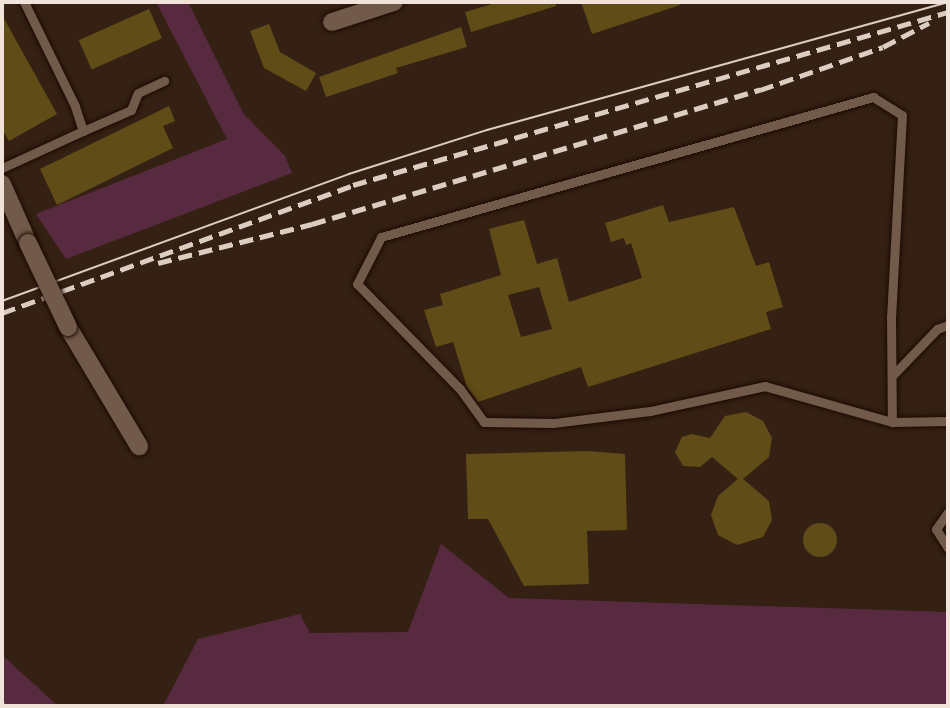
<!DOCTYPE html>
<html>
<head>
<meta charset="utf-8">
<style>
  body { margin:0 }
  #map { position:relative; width:950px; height:708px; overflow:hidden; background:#352113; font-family:Spectral,serif }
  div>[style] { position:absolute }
  .green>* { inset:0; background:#582a40 }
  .building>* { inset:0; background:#604c17; transform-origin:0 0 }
  .round { border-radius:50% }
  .path>* { height:3.5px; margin-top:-1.75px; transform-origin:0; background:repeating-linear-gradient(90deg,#776558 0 3.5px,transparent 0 8.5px) }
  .roads { filter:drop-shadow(0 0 2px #1c0a01) drop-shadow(0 0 2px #1c0a01) }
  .lane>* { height:9px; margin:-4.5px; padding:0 4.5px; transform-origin:4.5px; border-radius:4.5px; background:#725a4a }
  .street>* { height:18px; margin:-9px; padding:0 9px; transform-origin:9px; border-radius:9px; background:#725a4a }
  .tram>* { height:2px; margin:-1px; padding:0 1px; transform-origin:1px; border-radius:1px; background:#dccdc3 }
  .rail>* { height:5px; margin-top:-2.5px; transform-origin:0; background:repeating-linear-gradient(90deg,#dccdc3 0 14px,transparent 0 21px) }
  .bridges { filter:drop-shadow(0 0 2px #1c0a01) drop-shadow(0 0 2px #1c0a01) }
  .street-bridge>* { height:18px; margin:-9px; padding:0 9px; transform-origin:9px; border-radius:9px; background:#725a4a }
  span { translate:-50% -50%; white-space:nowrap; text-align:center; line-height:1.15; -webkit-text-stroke:5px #160d07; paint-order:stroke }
  .frame { position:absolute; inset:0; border:4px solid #f1e3d9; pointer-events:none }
</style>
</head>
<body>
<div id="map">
  <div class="green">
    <i style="clip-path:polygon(156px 2px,188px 2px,243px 113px,285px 156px,292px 173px,66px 259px,36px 214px,227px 139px)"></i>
    <i style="clip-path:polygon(441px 544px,509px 598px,948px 612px,948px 706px,163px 706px,198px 639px,300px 614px,310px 633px,408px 632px)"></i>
    <i style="clip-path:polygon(2px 655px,58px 706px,2px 706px)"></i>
  </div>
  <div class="building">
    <i style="clip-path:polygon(499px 2px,556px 2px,556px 6px,471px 32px,465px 12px)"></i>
    <i style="clip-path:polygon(581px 2px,679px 2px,680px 5px,592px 34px)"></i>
    <i style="left:149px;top:9px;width:32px;height:77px;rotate:66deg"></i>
    <i style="clip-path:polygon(2px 15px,57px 114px,9px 141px,2px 129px)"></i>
    <i style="clip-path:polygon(269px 24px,280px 52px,316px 73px,306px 91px,264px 68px,250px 31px)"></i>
    <i style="clip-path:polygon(461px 27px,467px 47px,396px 68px,398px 73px,326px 97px,319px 77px)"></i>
    <i style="clip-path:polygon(169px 106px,175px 121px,163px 126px,173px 148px,57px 205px,40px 169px)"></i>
    <i style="clip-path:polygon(evenodd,663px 205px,669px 222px,734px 207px,756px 266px,769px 262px,783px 307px,766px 312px,771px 329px,588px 387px,581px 367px,478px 402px,467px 387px,453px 342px,436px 347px,424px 310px,443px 305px,440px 294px,501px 275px,489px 229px,524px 220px,537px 264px,557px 258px,569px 302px,642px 278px,631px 243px,626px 245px,624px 238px,611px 242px,605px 223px,663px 205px,539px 287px,552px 329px,521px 337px,508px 295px,539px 287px)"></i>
    <i style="clip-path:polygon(746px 412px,763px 421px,772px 438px,769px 457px,743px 479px,769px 501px,772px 520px,763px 537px,737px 545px,718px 535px,711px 515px,718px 496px,738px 479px,712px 457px,700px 467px,683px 466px,675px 452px,682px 437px,692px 434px,710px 438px,725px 416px)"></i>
    <i style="clip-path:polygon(587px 451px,625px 454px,627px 530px,587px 531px,589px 584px,524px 586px,488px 519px,468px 519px,466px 454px)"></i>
    <i class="round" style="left:803px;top:523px;width:34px;height:34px"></i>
  </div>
  <div class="path">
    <i style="left:2px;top:702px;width:5px;rotate:53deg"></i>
  </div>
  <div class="roads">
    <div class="lane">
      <i style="left:873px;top:97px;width:34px;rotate:32deg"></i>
      <i style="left:902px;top:115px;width:201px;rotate:93.1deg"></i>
      <i style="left:891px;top:316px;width:106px;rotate:89.5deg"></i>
      <i style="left:892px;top:422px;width:132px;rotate:-164.2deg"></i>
      <i style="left:765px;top:386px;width:118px;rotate:167.7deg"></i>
      <i style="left:650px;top:411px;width:98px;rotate:172.9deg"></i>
      <i style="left:553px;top:423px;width:69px;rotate:-179.2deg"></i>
      <i style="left:484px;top:422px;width:41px;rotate:-126deg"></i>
      <i style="left:460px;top:389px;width:147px;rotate:-134.4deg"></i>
      <i style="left:357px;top:284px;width:53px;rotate:-62.9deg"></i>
      <i style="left:381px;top:237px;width:512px;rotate:-15.88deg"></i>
      <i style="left:83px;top:131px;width:52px;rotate:-23.6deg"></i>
      <i style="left:131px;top:110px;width:18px;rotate:-68deg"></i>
      <i style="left:138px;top:93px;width:29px;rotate:-25deg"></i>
      <i style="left:2px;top:168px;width:89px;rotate:-24.6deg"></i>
      <i style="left:83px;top:131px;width:26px;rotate:-108deg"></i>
      <i style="left:75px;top:106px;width:116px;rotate:-116.1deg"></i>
      <i style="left:892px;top:376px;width:65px;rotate:-46.2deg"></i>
      <i style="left:937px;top:329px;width:12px;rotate:-20deg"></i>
      <i style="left:892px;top:422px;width:56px;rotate:-1deg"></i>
      <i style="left:948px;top:512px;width:21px;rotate:125deg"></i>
      <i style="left:936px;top:529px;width:22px;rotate:58deg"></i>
    </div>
    <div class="street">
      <i style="left:332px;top:22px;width:65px;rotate:-17.9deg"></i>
      <i style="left:2px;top:184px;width:64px;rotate:66.2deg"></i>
      <i style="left:68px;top:327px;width:139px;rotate:59.2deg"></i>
    </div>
  </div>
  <div class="tram">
    <i style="left:2px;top:301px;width:370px;rotate:-20.1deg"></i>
    <i style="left:349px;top:174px;width:145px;rotate:-17.7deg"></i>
    <i style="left:487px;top:130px;width:478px;rotate:-15.5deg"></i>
  </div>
  <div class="rail">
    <i style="left:158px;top:263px;width:159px;rotate:-14.2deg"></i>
    <i style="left:312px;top:224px;width:468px;rotate:-16.7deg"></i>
    <i style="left:760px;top:90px;width:130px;rotate:-19.3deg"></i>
    <i style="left:883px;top:47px;width:52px;rotate:-27.6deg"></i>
    <i style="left:2px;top:313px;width:374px;rotate:-20deg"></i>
    <i style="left:353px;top:185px;width:620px;rotate:-16.21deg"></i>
  </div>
  <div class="bridges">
    <div class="street-bridge">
      <i style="left:28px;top:243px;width:93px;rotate:64.5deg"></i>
    </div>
  </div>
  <div class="frame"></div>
</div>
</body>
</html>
